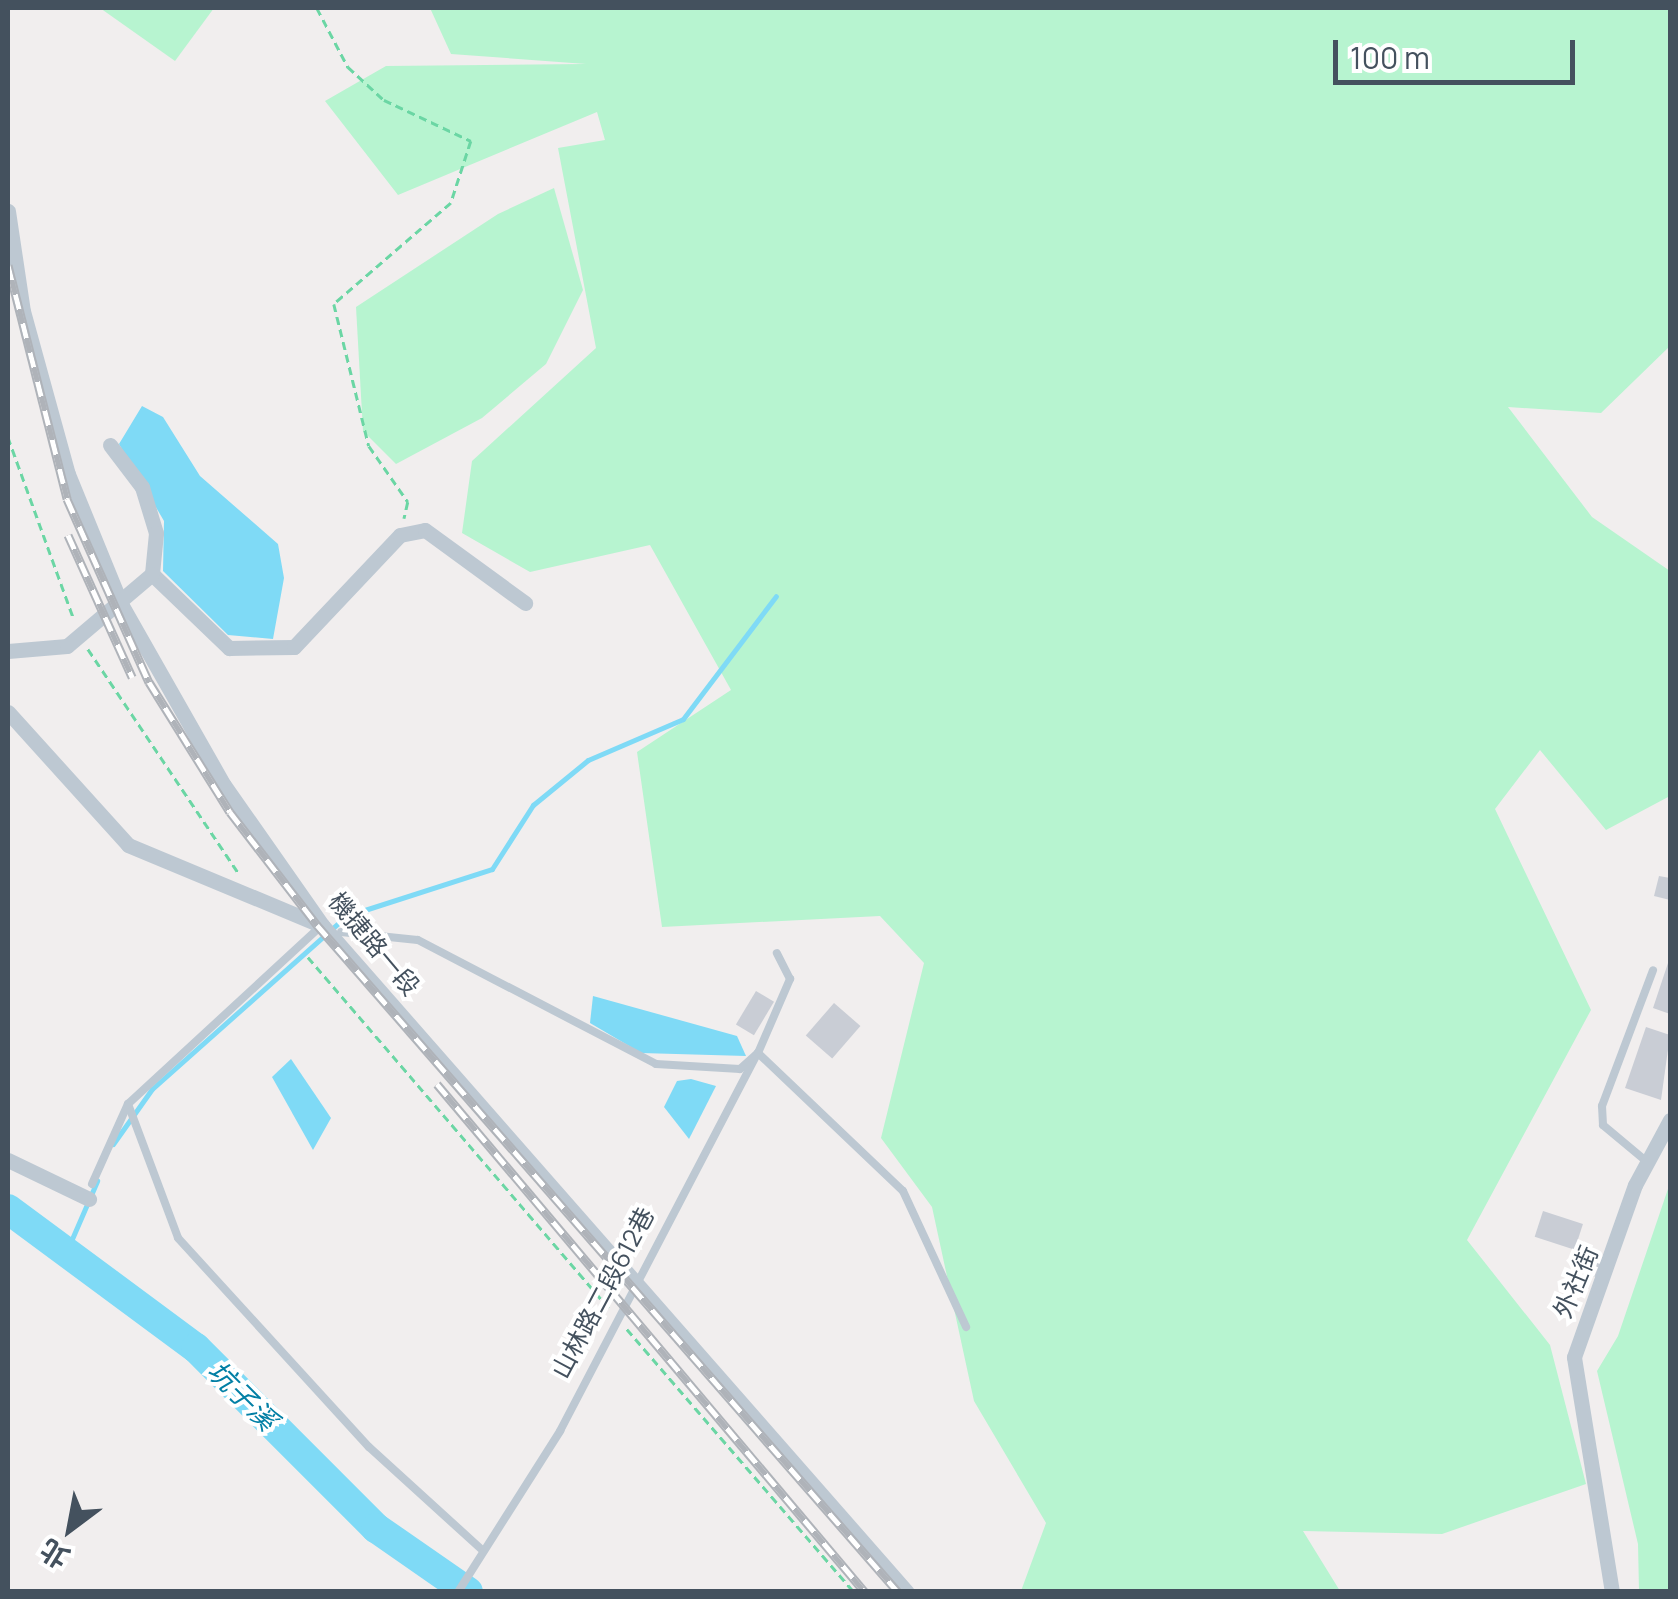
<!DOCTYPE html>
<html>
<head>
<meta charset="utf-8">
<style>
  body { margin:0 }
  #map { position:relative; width:1678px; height:1599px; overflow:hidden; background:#f1eeee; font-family:Manrope,"Noto Sans TC",sans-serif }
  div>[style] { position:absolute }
  .green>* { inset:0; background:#b7f4d0 }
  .water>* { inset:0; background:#7fdaf6 }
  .stream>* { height:5px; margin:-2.5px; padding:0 2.5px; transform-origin:2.5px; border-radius:2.5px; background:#7fdaf6 }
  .river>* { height:30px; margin:-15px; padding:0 15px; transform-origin:15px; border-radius:15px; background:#7fdaf6 }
  .building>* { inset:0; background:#c9cdd5; transform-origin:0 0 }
  .path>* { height:2.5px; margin-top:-1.25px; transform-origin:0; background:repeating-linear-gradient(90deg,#6bd6a4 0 8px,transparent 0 13px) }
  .service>* { height:8px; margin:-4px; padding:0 4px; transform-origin:4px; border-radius:4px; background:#bdc8d2 }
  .minor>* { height:15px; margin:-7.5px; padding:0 7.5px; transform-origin:7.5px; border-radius:7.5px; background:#bdc8d2 }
  .rail>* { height:9px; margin-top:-4.5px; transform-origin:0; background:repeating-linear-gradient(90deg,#fff 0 15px,#afb3b9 0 30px); box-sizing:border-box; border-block:2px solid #afb3b9 }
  span { translate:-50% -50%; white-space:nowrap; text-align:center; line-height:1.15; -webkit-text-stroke:8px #fff; paint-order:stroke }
  .street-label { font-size:25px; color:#44515e }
  .water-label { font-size:28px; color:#027fa5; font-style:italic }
  .frame { position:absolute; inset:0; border:10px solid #44515e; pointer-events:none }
  .north { position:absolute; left:20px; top:1479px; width:100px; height:100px; -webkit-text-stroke:8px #fff; paint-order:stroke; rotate:212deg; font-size:28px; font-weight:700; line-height:40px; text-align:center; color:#44515e }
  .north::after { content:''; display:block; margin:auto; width:35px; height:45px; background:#44515e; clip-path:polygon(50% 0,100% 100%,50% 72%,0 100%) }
  .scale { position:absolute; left:1333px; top:40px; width:242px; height:45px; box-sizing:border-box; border:5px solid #44515e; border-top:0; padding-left:12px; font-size:30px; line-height:35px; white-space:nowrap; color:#44515e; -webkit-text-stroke:8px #fff; paint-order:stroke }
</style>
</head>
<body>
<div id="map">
  <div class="green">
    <i style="clip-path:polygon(100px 8px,214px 8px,175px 61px)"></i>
    <i style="clip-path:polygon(430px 8px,1670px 8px,1670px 346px,1601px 413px,1508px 407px,1592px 517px,1670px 571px,1670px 796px,1606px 830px,1540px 750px,1495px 809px,1591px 1010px,1467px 1240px,1550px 1345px,1586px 1484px,1442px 1534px,1303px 1531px,1340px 1591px,1021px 1591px,1046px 1523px,974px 1401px,932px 1207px,881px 1138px,924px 963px,880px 916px,662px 927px,637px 752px,731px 690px,650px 545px,530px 572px,462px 533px,472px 461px,596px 348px,558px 148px,605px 140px,597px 112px,398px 195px,325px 101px,386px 66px,586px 64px,451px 54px)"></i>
    <i style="clip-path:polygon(554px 188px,583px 290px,546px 364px,482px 418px,396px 464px,363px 431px,356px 307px,498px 214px)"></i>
    <i style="clip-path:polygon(1670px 1183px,1670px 1591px,1639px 1591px,1638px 1544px,1597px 1371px,1618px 1336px)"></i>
  </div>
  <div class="water">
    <i style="clip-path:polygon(142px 406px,163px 417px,200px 476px,278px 544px,284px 578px,273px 639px,228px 635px,163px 571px,164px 521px,119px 444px)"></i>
    <i style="clip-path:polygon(593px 996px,737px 1036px,746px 1056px,641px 1053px,590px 1023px)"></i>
    <i style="clip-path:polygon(291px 1059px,331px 1118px,313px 1150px,272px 1077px)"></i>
    <i style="clip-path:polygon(691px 1079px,716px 1086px,689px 1139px,664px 1107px,677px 1081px)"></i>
  </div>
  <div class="stream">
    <i style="left:113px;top:1144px;width:67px;rotate:-54.7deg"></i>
    <i style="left:152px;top:1089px;width:260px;rotate:-41.7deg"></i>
    <i style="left:346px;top:916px;width:153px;rotate:-17.8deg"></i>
    <i style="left:492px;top:869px;width:76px;rotate:-57.4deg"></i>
    <i style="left:533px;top:805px;width:71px;rotate:-39.3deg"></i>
    <i style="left:588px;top:760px;width:103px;rotate:-23.3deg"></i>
    <i style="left:683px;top:719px;width:154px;rotate:-52.9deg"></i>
    <i style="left:65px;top:1255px;width:81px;rotate:-66.6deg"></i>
  </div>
  <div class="river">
    <i style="left:8px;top:1209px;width:234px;rotate:36.5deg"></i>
    <i style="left:196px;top:1348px;width:255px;rotate:45deg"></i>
    <i style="left:376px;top:1528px;width:112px;rotate:34.8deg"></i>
  </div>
  <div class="building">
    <i style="clip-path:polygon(1659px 876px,1670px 878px,1670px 900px,1654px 896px)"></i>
    <i style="clip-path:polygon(1670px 957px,1670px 1014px,1653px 1008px)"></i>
    <i style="left:756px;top:991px;width:21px;height:39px;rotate:31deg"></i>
    <i style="left:834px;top:1003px;width:35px;height:43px;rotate:41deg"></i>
    <i style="clip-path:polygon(1646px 1027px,1670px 1035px,1661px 1100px,1625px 1088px)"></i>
    <i style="left:1543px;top:1211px;width:42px;height:27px;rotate:18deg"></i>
    <i style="left:1584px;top:1252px;width:20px;height:20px;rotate:18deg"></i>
  </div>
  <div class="path">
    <i style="left:317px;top:8px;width:67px;rotate:62.3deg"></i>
    <i style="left:348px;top:67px;width:49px;rotate:42.5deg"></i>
    <i style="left:384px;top:100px;width:96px;rotate:25.2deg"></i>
    <i style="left:471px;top:141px;width:65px;rotate:107.9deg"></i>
    <i style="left:451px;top:203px;width:155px;rotate:139.2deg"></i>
    <i style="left:334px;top:304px;width:146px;rotate:76.2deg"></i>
    <i style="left:369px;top:446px;width:68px;rotate:55.1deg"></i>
    <i style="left:408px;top:502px;width:17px;rotate:103deg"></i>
    <i style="left:8px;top:437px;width:194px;rotate:70.1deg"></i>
    <i style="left:88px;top:649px;width:271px;rotate:56.1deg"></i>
    <i style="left:308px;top:957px;width:462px;rotate:49.4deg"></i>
    <i style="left:627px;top:1329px;width:347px;rotate:49.2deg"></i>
  </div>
  <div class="service">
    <i style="left:341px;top:932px;width:77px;rotate:5.9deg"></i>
    <i style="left:418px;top:940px;width:268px;rotate:27.5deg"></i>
    <i style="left:656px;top:1064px;width:84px;rotate:3.4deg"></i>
    <i style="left:740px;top:1069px;width:24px;rotate:-42deg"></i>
    <i style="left:758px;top:1053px;width:200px;rotate:43.6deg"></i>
    <i style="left:903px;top:1191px;width:150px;rotate:65.1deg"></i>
    <i style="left:128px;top:1104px;width:143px;rotate:69.5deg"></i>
    <i style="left:178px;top:1238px;width:283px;rotate:47.6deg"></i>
    <i style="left:369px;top:1447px;width:151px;rotate:42.3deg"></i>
    <i style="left:1646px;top:1161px;width:56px;rotate:-140.1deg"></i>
    <i style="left:1603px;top:1125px;width:19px;rotate:-93deg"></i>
    <i style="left:1602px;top:1106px;width:145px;rotate:-69.4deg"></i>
    <i style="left:92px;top:1184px;width:88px;rotate:-65.8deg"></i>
    <i style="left:128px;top:1104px;width:264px;rotate:-42.7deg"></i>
    <i style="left:458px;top:1592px;width:191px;rotate:-57.6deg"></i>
    <i style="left:560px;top:1431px;width:427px;rotate:-62.4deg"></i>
    <i style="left:758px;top:1053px;width:81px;rotate:-66.6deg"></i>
    <i style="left:790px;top:979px;width:29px;rotate:-117deg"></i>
  </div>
  <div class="minor">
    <i style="left:8px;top:211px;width:101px;rotate:81.5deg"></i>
    <i style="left:23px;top:311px;width:169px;rotate:74.6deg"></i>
    <i style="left:68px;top:474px;width:140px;rotate:67.8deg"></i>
    <i style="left:121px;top:604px;width:208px;rotate:60.4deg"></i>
    <i style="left:224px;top:785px;width:171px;rotate:55deg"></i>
    <i style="left:322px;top:925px;width:887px;rotate:48.75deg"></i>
    <i style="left:110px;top:445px;width:53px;rotate:52.7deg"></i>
    <i style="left:142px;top:487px;width:48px;rotate:73.1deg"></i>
    <i style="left:156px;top:533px;width:41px;rotate:95.6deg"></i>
    <i style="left:152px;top:574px;width:107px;rotate:43.9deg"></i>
    <i style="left:229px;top:648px;width:65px;rotate:-0.9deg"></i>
    <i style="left:294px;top:647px;width:154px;rotate:-46.6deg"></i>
    <i style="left:400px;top:535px;width:25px;rotate:-11deg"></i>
    <i style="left:425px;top:530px;width:124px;rotate:36.1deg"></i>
    <i style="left:8px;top:651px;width:59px;rotate:-4.8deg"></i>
    <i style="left:67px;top:646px;width:111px;rotate:-40.3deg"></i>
    <i style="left:8px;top:712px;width:179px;rotate:47.9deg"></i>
    <i style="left:128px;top:845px;width:211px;rotate:22.6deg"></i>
    <i style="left:8px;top:1160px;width:90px;rotate:25.7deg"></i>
    <i style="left:1612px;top:1592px;width:238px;rotate:-99.2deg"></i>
    <i style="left:1574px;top:1357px;width:182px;rotate:-70.5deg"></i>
    <i style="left:1635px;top:1185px;width:74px;rotate:-61.7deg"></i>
  </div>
  <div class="rail">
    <i style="left:8px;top:265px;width:241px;rotate:75.8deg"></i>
    <i style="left:67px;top:499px;width:201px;rotate:65.9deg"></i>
    <i style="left:149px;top:682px;width:153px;rotate:58.1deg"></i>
    <i style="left:230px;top:812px;width:143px;rotate:52.4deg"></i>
    <i style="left:317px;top:925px;width:885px;rotate:48.94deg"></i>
    <i style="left:68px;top:535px;width:156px;rotate:65.7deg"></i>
    <i style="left:437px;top:1084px;width:664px;rotate:49.89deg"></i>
  </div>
  <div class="street-label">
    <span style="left:374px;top:944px;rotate:50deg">機捷路一段</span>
    <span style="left:1576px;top:1282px;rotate:-67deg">外社街</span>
    <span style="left:603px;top:1293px;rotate:-62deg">山林路二段612巷</span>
  </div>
  <div class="water-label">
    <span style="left:243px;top:1395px;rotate:45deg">坑子溪</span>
  </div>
  <div class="frame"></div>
  <div class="north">北</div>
  <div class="scale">100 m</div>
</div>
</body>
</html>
